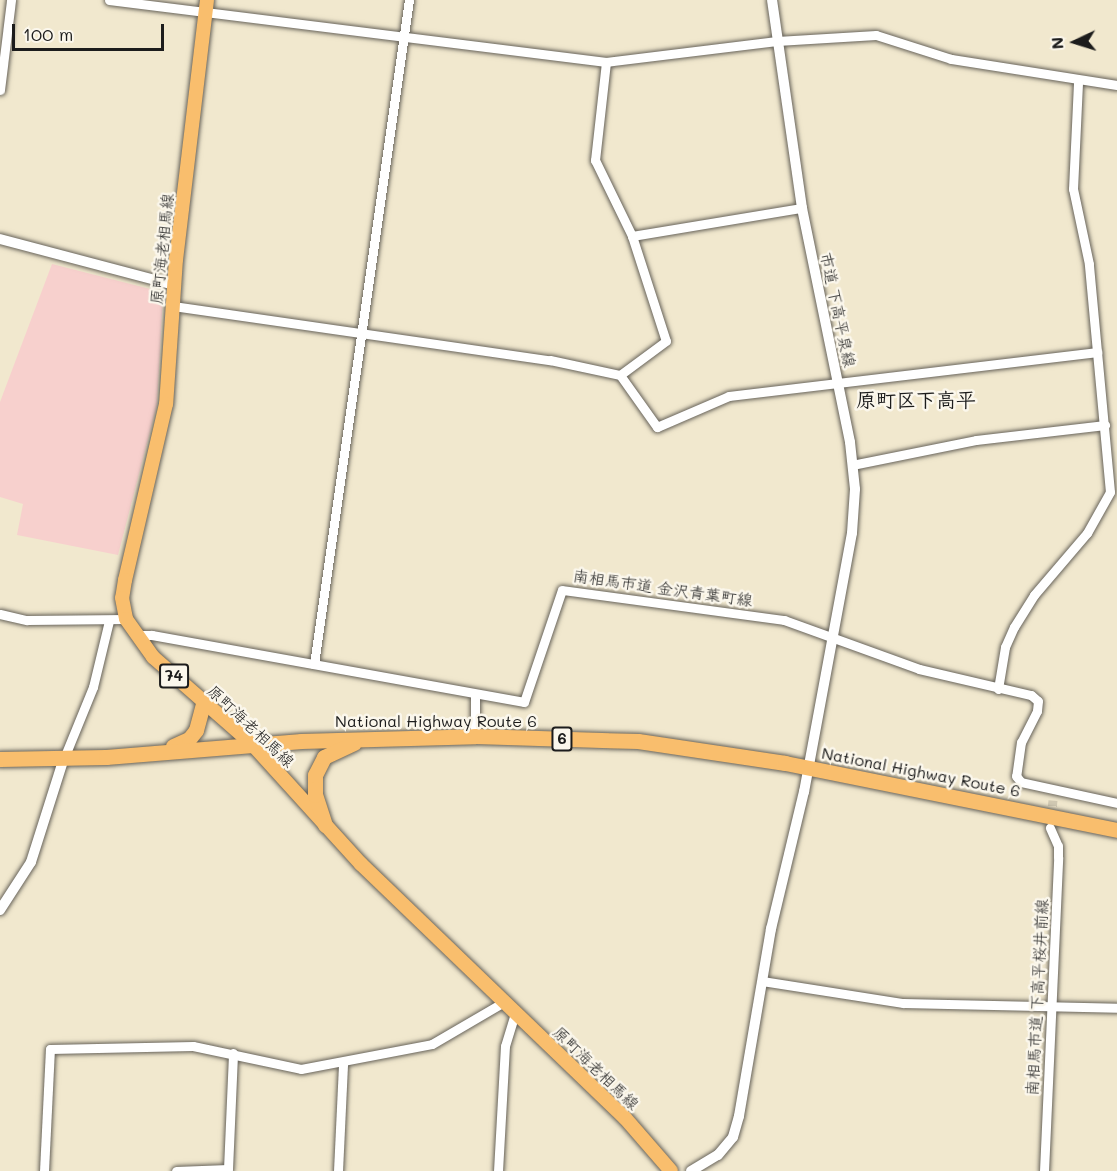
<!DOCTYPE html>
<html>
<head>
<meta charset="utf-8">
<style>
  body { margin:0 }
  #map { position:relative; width:1117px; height:1171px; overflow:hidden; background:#f1e8ce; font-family:Mali,"Klee One",sans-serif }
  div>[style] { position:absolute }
  .built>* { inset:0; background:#f7d0cd }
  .minor-tunnel>* { height:9px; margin-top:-4.5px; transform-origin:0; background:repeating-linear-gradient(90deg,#d1c9b3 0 9px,transparent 0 13.5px) }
  .roads { filter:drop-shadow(0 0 2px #67635a) drop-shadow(0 0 2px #67635a) }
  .minor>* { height:9px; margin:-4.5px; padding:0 4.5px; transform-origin:4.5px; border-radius:4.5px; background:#fff }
  .tertiary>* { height:10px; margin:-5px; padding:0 5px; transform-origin:5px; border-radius:5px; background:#fff }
  .primary>* { height:14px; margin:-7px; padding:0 7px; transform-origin:7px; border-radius:7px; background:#f9be6d }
  .trunk>* { height:15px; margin:-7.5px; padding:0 7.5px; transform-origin:7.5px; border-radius:7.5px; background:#f9be6d }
  span { translate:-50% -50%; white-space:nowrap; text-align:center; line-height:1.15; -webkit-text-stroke:5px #fbf7ec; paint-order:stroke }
  .shield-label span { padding:2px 4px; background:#fbf7ec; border:2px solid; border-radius:4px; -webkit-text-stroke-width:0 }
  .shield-label { font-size:15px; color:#1c1c1c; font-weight:700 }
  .street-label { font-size:16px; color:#1c1c1c }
  .quarter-label { font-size:20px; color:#1c1c1c; font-weight:700 }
  .north { position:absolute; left:1045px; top:12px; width:60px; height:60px; -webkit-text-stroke:4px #fbf7ec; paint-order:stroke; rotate:266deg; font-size:16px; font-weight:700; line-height:24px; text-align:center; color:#1c1c1c }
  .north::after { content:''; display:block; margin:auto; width:21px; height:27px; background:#1c1c1c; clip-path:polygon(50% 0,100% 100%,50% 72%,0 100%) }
  .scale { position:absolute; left:12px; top:24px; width:152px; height:27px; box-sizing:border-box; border:3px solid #1c1c1c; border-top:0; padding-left:8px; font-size:18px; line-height:21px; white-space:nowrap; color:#1c1c1c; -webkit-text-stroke:4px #fbf7ec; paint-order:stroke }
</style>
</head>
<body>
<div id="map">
  <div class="built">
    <i style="clip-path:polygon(52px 264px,158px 291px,163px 297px,157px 405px,118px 555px,17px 535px,23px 504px,0 497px,0 402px)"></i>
  </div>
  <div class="minor-tunnel">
    <i style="left:1051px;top:819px;width:19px;rotate:-84deg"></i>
  </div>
  <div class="roads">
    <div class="minor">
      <i style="left:109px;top:0;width:501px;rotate:7.11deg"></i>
      <i style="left:606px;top:62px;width:172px;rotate:-7deg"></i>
      <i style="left:777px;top:41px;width:99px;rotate:-3.5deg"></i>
      <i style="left:876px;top:35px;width:79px;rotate:17.7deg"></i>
      <i style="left:951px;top:59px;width:168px;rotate:8.9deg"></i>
      <i style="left:606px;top:62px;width:99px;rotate:96.4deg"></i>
      <i style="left:595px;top:160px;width:85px;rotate:64deg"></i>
      <i style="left:632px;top:236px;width:110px;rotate:72.1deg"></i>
      <i style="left:666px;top:341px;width:57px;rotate:143.5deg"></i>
      <i style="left:0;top:90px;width:91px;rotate:-83deg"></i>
      <i style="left:632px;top:236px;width:172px;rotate:-9.4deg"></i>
      <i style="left:173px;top:306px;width:381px;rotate:8.2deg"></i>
      <i style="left:550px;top:360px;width:72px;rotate:12.1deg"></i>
      <i style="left:620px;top:375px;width:64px;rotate:54.6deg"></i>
      <i style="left:657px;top:427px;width:78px;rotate:-23.3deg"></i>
      <i style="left:729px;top:396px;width:371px;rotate:-6.8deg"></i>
      <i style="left:852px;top:465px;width:126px;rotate:-11.4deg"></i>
      <i style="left:976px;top:440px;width:130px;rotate:-6.6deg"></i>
      <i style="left:0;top:614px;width:28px;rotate:13deg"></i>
      <i style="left:27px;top:620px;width:99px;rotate:-0.6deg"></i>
      <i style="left:135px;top:635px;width:17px"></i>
      <i style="left:152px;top:635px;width:378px;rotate:10.2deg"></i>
      <i style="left:524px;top:702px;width:118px;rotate:-71.3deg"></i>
      <i style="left:562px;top:590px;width:224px;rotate:7.7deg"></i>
      <i style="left:784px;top:620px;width:144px;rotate:19.9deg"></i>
      <i style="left:919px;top:669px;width:115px;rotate:13.1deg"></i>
      <i style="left:1031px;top:695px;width:9px;rotate:41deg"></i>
      <i style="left:1038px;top:701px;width:10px;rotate:96deg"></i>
      <i style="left:1037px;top:711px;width:35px;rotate:117deg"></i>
      <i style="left:1021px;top:742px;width:34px;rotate:98deg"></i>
      <i style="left:1016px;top:776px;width:8px;rotate:50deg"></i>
      <i style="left:1021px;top:782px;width:98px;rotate:12.3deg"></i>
      <i style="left:314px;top:664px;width:671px;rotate:-81.86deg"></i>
      <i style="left:998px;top:689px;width:43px;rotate:-80.5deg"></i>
      <i style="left:1005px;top:647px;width:22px;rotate:-66deg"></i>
      <i style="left:1014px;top:627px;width:38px;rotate:-58deg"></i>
      <i style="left:1034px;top:595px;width:82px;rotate:-49.5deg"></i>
      <i style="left:1087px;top:533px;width:47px;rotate:-60.7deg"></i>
      <i style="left:1110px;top:492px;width:229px;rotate:-95.3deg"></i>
      <i style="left:1089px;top:264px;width:77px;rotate:-102deg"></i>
      <i style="left:1073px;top:189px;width:108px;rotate:-87.3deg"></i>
      <i style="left:475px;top:696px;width:40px;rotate:90deg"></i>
      <i style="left:64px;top:758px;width:77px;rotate:-67.8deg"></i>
      <i style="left:93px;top:687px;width:68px;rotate:-76.4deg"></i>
      <i style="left:762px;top:981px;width:143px;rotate:8.9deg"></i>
      <i style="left:903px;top:1003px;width:214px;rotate:1.3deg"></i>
      <i style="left:44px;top:1171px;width:122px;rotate:-87.2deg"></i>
      <i style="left:50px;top:1049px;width:143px;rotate:-1.2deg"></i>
      <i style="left:193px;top:1046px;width:110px;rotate:12deg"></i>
      <i style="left:301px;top:1069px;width:133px;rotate:-10.8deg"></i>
      <i style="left:432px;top:1044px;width:83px;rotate:-30.3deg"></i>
      <i style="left:176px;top:1171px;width:52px;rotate:-2.2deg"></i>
      <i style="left:228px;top:1169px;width:116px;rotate:-87.5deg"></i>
      <i style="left:338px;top:1171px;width:107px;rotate:-87.3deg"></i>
      <i style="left:498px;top:1171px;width:125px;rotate:-86.8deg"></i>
      <i style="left:505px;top:1046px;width:34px;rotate:-73deg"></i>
      <i style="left:1044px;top:1171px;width:314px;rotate:-87.4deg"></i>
      <i style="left:1058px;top:857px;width:11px;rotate:-90deg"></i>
      <i style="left:1058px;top:846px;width:20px;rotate:-114deg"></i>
    </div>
    <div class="tertiary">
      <i style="left:0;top:239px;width:180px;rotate:14.8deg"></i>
      <i style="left:0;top:910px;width:57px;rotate:-57.1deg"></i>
      <i style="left:31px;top:862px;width:109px;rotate:-72.4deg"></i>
      <i style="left:691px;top:1171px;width:31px;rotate:-31deg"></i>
      <i style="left:718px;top:1155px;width:23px;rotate:-50deg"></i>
      <i style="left:733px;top:1137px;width:22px;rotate:-74deg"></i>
      <i style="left:739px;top:1116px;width:190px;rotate:-80.3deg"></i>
      <i style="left:771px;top:929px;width:141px;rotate:-76.5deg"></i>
      <i style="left:804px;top:792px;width:263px;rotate:-79.5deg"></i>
      <i style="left:852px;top:533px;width:44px;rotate:-86.1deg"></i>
      <i style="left:855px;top:489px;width:47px;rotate:-96.1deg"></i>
      <i style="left:850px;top:442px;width:239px;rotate:-101.6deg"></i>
      <i style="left:802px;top:208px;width:210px;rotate:-98.2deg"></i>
    </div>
    <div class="primary">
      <i style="left:207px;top:0;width:261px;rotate:96.8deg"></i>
      <i style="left:176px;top:259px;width:145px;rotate:93.9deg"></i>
      <i style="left:166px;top:404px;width:181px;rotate:103.1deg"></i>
      <i style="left:125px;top:580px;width:18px;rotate:99deg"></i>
      <i style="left:122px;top:598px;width:21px;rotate:79deg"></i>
      <i style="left:126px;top:619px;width:47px;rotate:54.6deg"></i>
      <i style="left:153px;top:657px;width:133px;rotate:41.3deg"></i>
      <i style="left:253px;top:745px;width:161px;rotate:47.8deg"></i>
      <i style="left:361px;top:864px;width:366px;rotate:43.9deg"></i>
      <i style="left:625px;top:1118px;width:70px;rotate:49deg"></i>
    </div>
    <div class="trunk">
      <i style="left:173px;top:746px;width:17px;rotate:-24deg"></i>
      <i style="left:189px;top:739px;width:11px;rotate:-52deg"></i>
      <i style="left:196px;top:730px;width:28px;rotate:-75deg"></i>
      <i style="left:0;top:759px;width:106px;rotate:-1.1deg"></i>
      <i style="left:106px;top:757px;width:196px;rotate:-4.7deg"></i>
      <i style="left:301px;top:741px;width:174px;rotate:-1.6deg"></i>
      <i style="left:475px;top:736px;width:163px;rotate:1.8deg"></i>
      <i style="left:638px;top:741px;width:149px;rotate:8.5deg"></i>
      <i style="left:785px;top:763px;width:339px;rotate:11.4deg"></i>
      <i style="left:325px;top:825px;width:32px;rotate:-108deg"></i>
      <i style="left:315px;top:795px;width:20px;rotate:-90deg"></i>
      <i style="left:315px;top:775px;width:20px;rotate:-63deg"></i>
      <i style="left:324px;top:757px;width:33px;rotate:-25deg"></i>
    </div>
  </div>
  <div class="shield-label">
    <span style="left:174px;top:676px">74</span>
    <span style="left:562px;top:739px">6</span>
  </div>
  <div class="street-label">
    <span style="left:162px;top:249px;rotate:-84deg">原町海老相馬線</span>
    <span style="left:838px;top:310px;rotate:78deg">市道 下高平泉線</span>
    <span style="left:663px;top:588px;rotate:8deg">南相馬市道 金沢青葉町線</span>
    <span style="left:436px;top:721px">National Highway Route 6</span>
    <span style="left:251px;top:726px;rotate:43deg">原町海老相馬線</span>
    <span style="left:921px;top:772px;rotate:11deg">National Highway Route 6</span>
    <span style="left:1037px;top:997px;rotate:-87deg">南相馬市道 下高平桜井前線</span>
    <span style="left:596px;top:1068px;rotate:44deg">原町海老相馬線</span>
  </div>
  <div class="quarter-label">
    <span style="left:916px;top:399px">原町区下高平</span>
  </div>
  <div class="north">N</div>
  <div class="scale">100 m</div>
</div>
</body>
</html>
